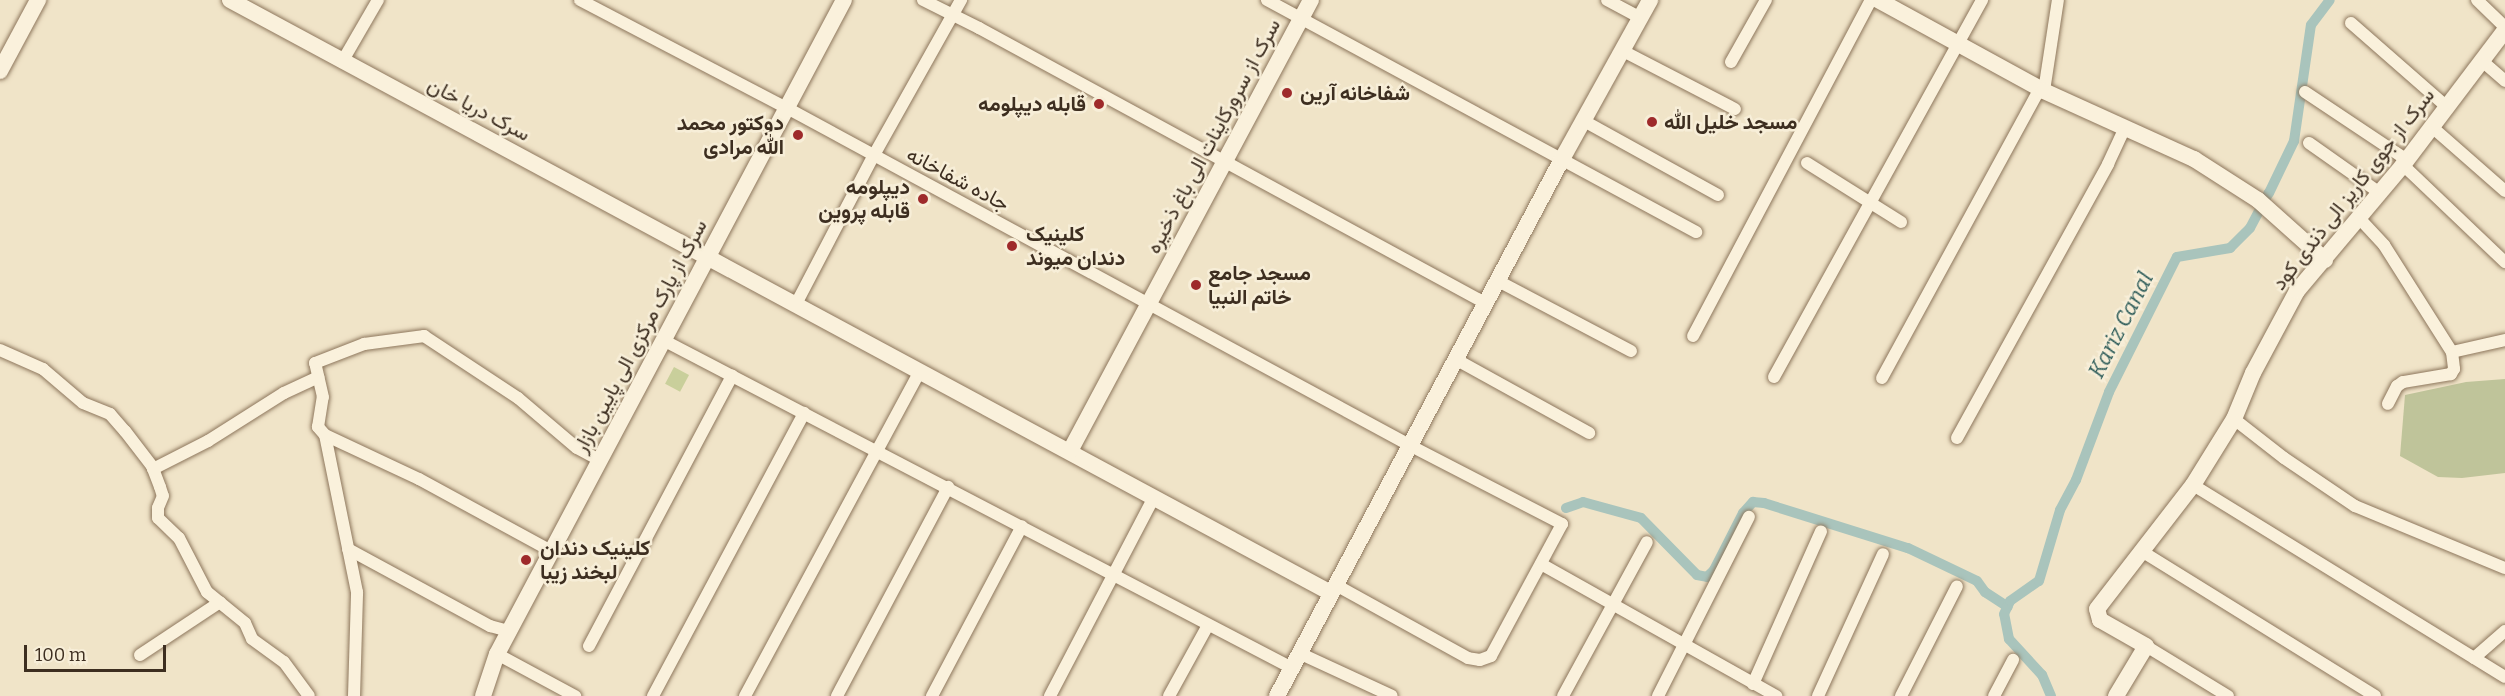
<!DOCTYPE html>
<html>
<head>
<meta charset="utf-8">
<style>
  body { margin:0 }
  #map { position:relative; width:2505px; height:696px; overflow:hidden; background:#f0e4c8; font-family:Bitter,Vazirmatn,serif }
  div>[style] { position:absolute }
  .green>* { inset:0; background:#c9cf9b; transform-origin:0 0 }
  .cemetery>* { inset:0; background:#bfc49a }
  .canal>* { height:10px; margin:-5px; padding:0 5px; transform-origin:5px; border-radius:5px; background:#a9c4bc }
  .roads { filter:drop-shadow(0 0 2px #8d765c) drop-shadow(0 0 2px #8d765c) }
  .street>* { height:12px; margin:-6px; padding:0 6px; transform-origin:6px; border-radius:6px; background:#faf1dc }
  .secondary>* { height:16px; margin:-8px; padding:0 8px; transform-origin:8px; border-radius:8px; background:#faf1dc }
  .dots>* { width:16px; height:16px; translate:-50% -50%; box-sizing:border-box; border:3px solid #f7eed8; border-radius:50% }
  span { translate:-50% -50%; white-space:nowrap; text-align:center; line-height:1.15; -webkit-text-stroke:5px #f7eed8; paint-order:stroke }
  .poi-label { font-size:21px; color:#3d2e20; font-weight:700 }
  .left { translate:0 -50%; text-align:left }
  .right { translate:-100% -50%; text-align:right }
  .street-label { font-size:21px; color:#3d2e20 }
  .water-label { font-size:22px; color:#2f5d5a; font-style:italic }
  .scale { position:absolute; left:24px; top:645px; width:142px; height:27px; box-sizing:border-box; border:3px solid #3d2e20; border-top:0; padding-left:8px; font-size:18px; line-height:21px; white-space:nowrap; color:#3d2e20; -webkit-text-stroke:4px #f7eed8; paint-order:stroke }
</style>
</head>
<body>
<div id="map">
  <div class="green">
    <i style="left:674px;top:367px;width:17px;height:19px;rotate:28deg"></i>
  </div>
  <div class="cemetery">
    <i style="clip-path:polygon(2505px 379px,2505px 473px,2462px 478px,2438px 477px,2400px 456px,2405px 395px,2466px 382px)"></i>
  </div>
  <div class="canal">
    <i style="left:1566px;top:508px;width:18px;rotate:-19deg"></i>
    <i style="left:1583px;top:502px;width:60px;rotate:15.4deg"></i>
    <i style="left:1641px;top:518px;width:80px;rotate:45.5deg"></i>
    <i style="left:1697px;top:575px;width:10px;rotate:11deg"></i>
    <i style="left:1707px;top:577px;width:10px;rotate:-45deg"></i>
    <i style="left:1714px;top:570px;width:64px;rotate:-63deg"></i>
    <i style="left:1743px;top:513px;width:15px;rotate:-48deg"></i>
    <i style="left:1753px;top:502px;width:11px;rotate:5deg"></i>
    <i style="left:1764px;top:503px;width:151px;rotate:17.4deg"></i>
    <i style="left:1908px;top:548px;width:76px;rotate:25.6deg"></i>
    <i style="left:1977px;top:581px;width:14px;rotate:54deg"></i>
    <i style="left:1985px;top:592px;width:27px;rotate:33deg"></i>
    <i style="left:2051px;top:696px;width:23px;rotate:-113deg"></i>
    <i style="left:2042px;top:675px;width:49px;rotate:-132.5deg"></i>
    <i style="left:2009px;top:639px;width:25px;rotate:-101deg"></i>
    <i style="left:2004px;top:614px;width:14px;rotate:-65deg"></i>
    <i style="left:2010px;top:601px;width:35px;rotate:-35deg"></i>
    <i style="left:2039px;top:581px;width:74px;rotate:-73.5deg"></i>
    <i style="left:2060px;top:510px;width:34px;rotate:-62deg"></i>
    <i style="left:2076px;top:480px;width:94px;rotate:-69.4deg"></i>
    <i style="left:2109px;top:392px;width:151px;rotate:-63.3deg"></i>
    <i style="left:2177px;top:257px;width:54px;rotate:-9.6deg"></i>
    <i style="left:2230px;top:248px;width:28px;rotate:-45deg"></i>
    <i style="left:2250px;top:228px;width:40px;rotate:-62deg"></i>
    <i style="left:2269px;top:193px;width:58px;rotate:-64.3deg"></i>
    <i style="left:2294px;top:141px;width:117px;rotate:-81.7deg"></i>
    <i style="left:2311px;top:25px;width:31px;rotate:-53deg"></i>
  </div>
  <div class="roads">
    <div class="street">
      <i style="left:580px;top:0;width:233px;rotate:27.6deg"></i>
      <i style="left:787px;top:108px;width:710px;rotate:28.44deg"></i>
      <i style="left:1411px;top:446px;width:170px;rotate:27.3deg"></i>
      <i style="left:1562px;top:524px;width:150px;rotate:118.3deg"></i>
      <i style="left:1491px;top:656px;width:12px;rotate:160deg"></i>
      <i style="left:1480px;top:660px;width:12px;rotate:-171deg"></i>
      <i style="left:1468px;top:658px;width:151px;rotate:-151.1deg"></i>
      <i style="left:923px;top:0;width:63px;rotate:26.6deg"></i>
      <i style="left:979px;top:28px;width:578px;rotate:28.52deg"></i>
      <i style="left:1267px;top:0;width:488px;rotate:28.4deg"></i>
      <i style="left:1607px;top:0;width:38px;rotate:28deg"></i>
      <i style="left:2477px;top:0;width:39px;rotate:44deg"></i>
      <i style="left:2351px;top:23px;width:128px;rotate:41.2deg"></i>
      <i style="left:1623px;top:51px;width:126px;rotate:27.4deg"></i>
      <i style="left:2481px;top:60px;width:32px;rotate:41deg"></i>
      <i style="left:342px;top:62px;width:72px;rotate:-59.9deg"></i>
      <i style="left:1731px;top:62px;width:71px;rotate:-60.6deg"></i>
      <i style="left:2044px;top:91px;width:92px;rotate:-81.3deg"></i>
      <i style="left:2305px;top:92px;width:123px;rotate:33.7deg"></i>
      <i style="left:1584px;top:121px;width:153px;rotate:28.9deg"></i>
      <i style="left:2432px;top:127px;width:97px;rotate:41.2deg"></i>
      <i style="left:2309px;top:143px;width:87px;rotate:35.2deg"></i>
      <i style="left:1807px;top:163px;width:111px;rotate:32.1deg"></i>
      <i style="left:2403px;top:165px;width:141px;rotate:43.6deg"></i>
      <i style="left:2359px;top:218px;width:37px;rotate:47deg"></i>
      <i style="left:2384px;top:245px;width:127px;rotate:57.6deg"></i>
      <i style="left:2452px;top:352px;width:17px;rotate:83deg"></i>
      <i style="left:2454px;top:369px;width:6px;rotate:121deg"></i>
      <i style="left:2451px;top:374px;width:49px;rotate:170.5deg"></i>
      <i style="left:2403px;top:382px;width:7px;rotate:146deg"></i>
      <i style="left:2397px;top:386px;width:20px;rotate:117deg"></i>
      <i style="left:1500px;top:282px;width:148px;rotate:27.8deg"></i>
      <i style="left:796px;top:304px;width:168px;rotate:-62.4deg"></i>
      <i style="left:874px;top:155px;width:178px;rotate:-60.7deg"></i>
      <i style="left:1693px;top:336px;width:380px;rotate:-62.1deg"></i>
      <i style="left:663px;top:340px;width:709px;rotate:27.54deg"></i>
      <i style="left:0;top:350px;width:47px;rotate:23.8deg"></i>
      <i style="left:43px;top:369px;width:52px;rotate:40.4deg"></i>
      <i style="left:83px;top:403px;width:29px;rotate:22deg"></i>
      <i style="left:110px;top:414px;width:23px;rotate:49deg"></i>
      <i style="left:125px;top:431px;width:44px;rotate:52.4deg"></i>
      <i style="left:152px;top:466px;width:22px;rotate:69deg"></i>
      <i style="left:160px;top:487px;width:9px;rotate:72deg"></i>
      <i style="left:163px;top:496px;width:13px;rotate:113deg"></i>
      <i style="left:158px;top:508px;width:10px;rotate:90deg"></i>
      <i style="left:158px;top:518px;width:29px;rotate:44deg"></i>
      <i style="left:179px;top:538px;width:61px;rotate:62.6deg"></i>
      <i style="left:207px;top:592px;width:49px;rotate:39.2deg"></i>
      <i style="left:245px;top:623px;width:17px;rotate:66deg"></i>
      <i style="left:252px;top:639px;width:39px;rotate:36deg"></i>
      <i style="left:284px;top:662px;width:42px;rotate:53.7deg"></i>
      <i style="left:2452px;top:352px;width:54px;rotate:-12.8deg"></i>
      <i style="left:1457px;top:360px;width:151px;rotate:28.9deg"></i>
      <i style="left:1774px;top:377px;width:431px;rotate:-61.1deg"></i>
      <i style="left:1882px;top:378px;width:330px;rotate:-61.4deg"></i>
      <i style="left:2234px;top:419px;width:63px;rotate:38deg"></i>
      <i style="left:2284px;top:458px;width:86px;rotate:34.1deg"></i>
      <i style="left:2355px;top:506px;width:162px;rotate:22.5deg"></i>
      <i style="left:325px;top:435px;width:104px;rotate:25.1deg"></i>
      <i style="left:419px;top:479px;width:150px;rotate:28.6deg"></i>
      <i style="left:1957px;top:438px;width:313px;rotate:-61.1deg"></i>
      <i style="left:2108px;top:164px;width:38px;rotate:-65deg"></i>
      <i style="left:153px;top:469px;width:62px;rotate:-27deg"></i>
      <i style="left:208px;top:441px;width:90px;rotate:-32.3deg"></i>
      <i style="left:284px;top:393px;width:38px;rotate:-25deg"></i>
      <i style="left:2193px;top:485px;width:366px;rotate:31.6deg"></i>
      <i style="left:348px;top:549px;width:162px;rotate:28.5deg"></i>
      <i style="left:490px;top:626px;width:20px;rotate:15deg"></i>
      <i style="left:2143px;top:552px;width:273px;rotate:31.8deg"></i>
      <i style="left:1541px;top:564px;width:270px;rotate:29.3deg"></i>
      <i style="left:589px;top:646px;width:306px;rotate:-62.1deg"></i>
      <i style="left:2146px;top:646px;width:96px;rotate:31.4deg"></i>
      <i style="left:1299px;top:653px;width:102px;rotate:24.8deg"></i>
      <i style="left:497px;top:654px;width:89px;rotate:28.3deg"></i>
      <i style="left:140px;top:655px;width:96px;rotate:-33.5deg"></i>
      <i style="left:2474px;top:658px;width:41px;rotate:-41.1deg"></i>
      <i style="left:1753px;top:684px;width:167px;rotate:-66deg"></i>
      <i style="left:354px;top:696px;width:104px;rotate:-88.3deg"></i>
      <i style="left:357px;top:592px;width:160px;rotate:-101.5deg"></i>
      <i style="left:325px;top:435px;width:11px;rotate:-131deg"></i>
      <i style="left:318px;top:427px;width:30px;rotate:-81deg"></i>
      <i style="left:323px;top:397px;width:35px;rotate:-103deg"></i>
      <i style="left:315px;top:363px;width:53px;rotate:-21.2deg"></i>
      <i style="left:364px;top:344px;width:61px;rotate:-7.6deg"></i>
      <i style="left:424px;top:336px;width:113px;rotate:33.4deg"></i>
      <i style="left:518px;top:398px;width:77px;rotate:40.3deg"></i>
      <i style="left:577px;top:448px;width:26px;rotate:28deg"></i>
      <i style="left:653px;top:696px;width:321px;rotate:-61.9deg"></i>
      <i style="left:745px;top:696px;width:369px;rotate:-61.7deg"></i>
      <i style="left:837px;top:696px;width:237px;rotate:-62deg"></i>
      <i style="left:932px;top:696px;width:192px;rotate:-62.1deg"></i>
      <i style="left:1050px;top:696px;width:225px;rotate:-62.4deg"></i>
      <i style="left:1169px;top:696px;width:81px;rotate:-61.2deg"></i>
      <i style="left:1563px;top:696px;width:175px;rotate:-61.4deg"></i>
      <i style="left:1658px;top:696px;width:201px;rotate:-63.1deg"></i>
      <i style="left:1818px;top:696px;width:156px;rotate:-65.4deg"></i>
      <i style="left:1901px;top:696px;width:123px;rotate:-63deg"></i>
      <i style="left:1994px;top:696px;width:41px;rotate:-62.2deg"></i>
    </div>
    <div class="secondary">
      <i style="left:230px;top:0;width:1251px;rotate:28.31deg"></i>
      <i style="left:1878px;top:0;width:189px;rotate:28.7deg"></i>
      <i style="left:2044px;top:91px;width:165px;rotate:24.4deg"></i>
      <i style="left:2194px;top:159px;width:76px;rotate:32.6deg"></i>
      <i style="left:2258px;top:200px;width:90px;rotate:41.8deg"></i>
      <i style="left:0;top:71px;width:81px;rotate:-61.8deg"></i>
      <i style="left:1070px;top:451px;width:511px;rotate:-61.88deg"></i>
      <i style="left:483px;top:696px;width:44px;rotate:-71.6deg"></i>
      <i style="left:497px;top:654px;width:740px;rotate:-62.05deg"></i>
      <i style="left:1277px;top:696px;width:608px;rotate:-62.04deg"></i>
      <i style="left:1562px;top:159px;width:182px;rotate:-61deg"></i>
      <i style="left:2116px;top:696px;width:58px;rotate:-59deg"></i>
      <i style="left:2146px;top:646px;width:53px;rotate:-150.5deg"></i>
      <i style="left:2100px;top:620px;width:11px;rotate:-105deg"></i>
      <i style="left:2097px;top:609px;width:157px;rotate:-52.3deg"></i>
      <i style="left:2193px;top:485px;width:78px;rotate:-58.2deg"></i>
      <i style="left:2234px;top:419px;width:50px;rotate:-67.6deg"></i>
      <i style="left:2253px;top:373px;width:93px;rotate:-61.8deg"></i>
      <i style="left:2297px;top:291px;width:165px;rotate:-49.9deg"></i>
      <i style="left:2403px;top:165px;width:169px;rotate:-52.9deg"></i>
    </div>
  </div>
  <div class="dots">
    <i style="left:1287px;top:93px;background:#9e2a2b"></i>
    <i style="left:1099px;top:104px;background:#9e2a2b"></i>
    <i style="left:1652px;top:122px;background:#9e2a2b"></i>
    <i style="left:798px;top:135px;background:#9e2a2b"></i>
    <i style="left:923px;top:199px;background:#9e2a2b"></i>
    <i style="left:1012px;top:246px;background:#9e2a2b"></i>
    <i style="left:1196px;top:285px;background:#9e2a2b"></i>
    <i style="left:526px;top:560px;background:#9e2a2b"></i>
  </div>
  <div class="poi-label">
    <span class="left" style="left:1300px;top:93px">شفاخانه آرین</span>
    <span class="right" style="left:1086px;top:104px">قابله دیپلومه</span>
    <span class="left" style="left:1664px;top:122px">مسجد خلیل الله</span>
    <span class="right" style="left:784px;top:135px">دوکتور محمد<br>الله مرادی</span>
    <span class="right" style="left:910px;top:199px">دیپلومه<br>قابله پروین</span>
    <span class="left" style="left:1026px;top:246px">کلینیک<br>دندان میوند</span>
    <span class="left" style="left:1208px;top:285px">مسجد جامع<br>خاتم النبیا</span>
    <span class="left" style="left:540px;top:560px">کلینیک دندان<br>لبخند زیبا</span>
  </div>
  <div class="street-label">
    <span style="left:479px;top:109px;rotate:28deg">سرک دریا خان</span>
    <span style="left:1213px;top:136px;rotate:-62deg">سرک از سرورکاینات الی باغ ذخیره</span>
    <span style="left:958px;top:179px;rotate:28deg">جاده شفاخانه</span>
    <span style="left:2353px;top:189px;rotate:-52deg">سرک از جوی کاریز الی ذندی کود</span>
    <span style="left:640px;top:336px;rotate:-62deg">سرک از پارک مرکزی الی پایین بازار</span>
  </div>
  <div class="water-label">
    <span style="left:2121px;top:325px;rotate:-63deg">Kariz Canal</span>
  </div>
  <div class="scale">100 m</div>
</div>
</body>
</html>
